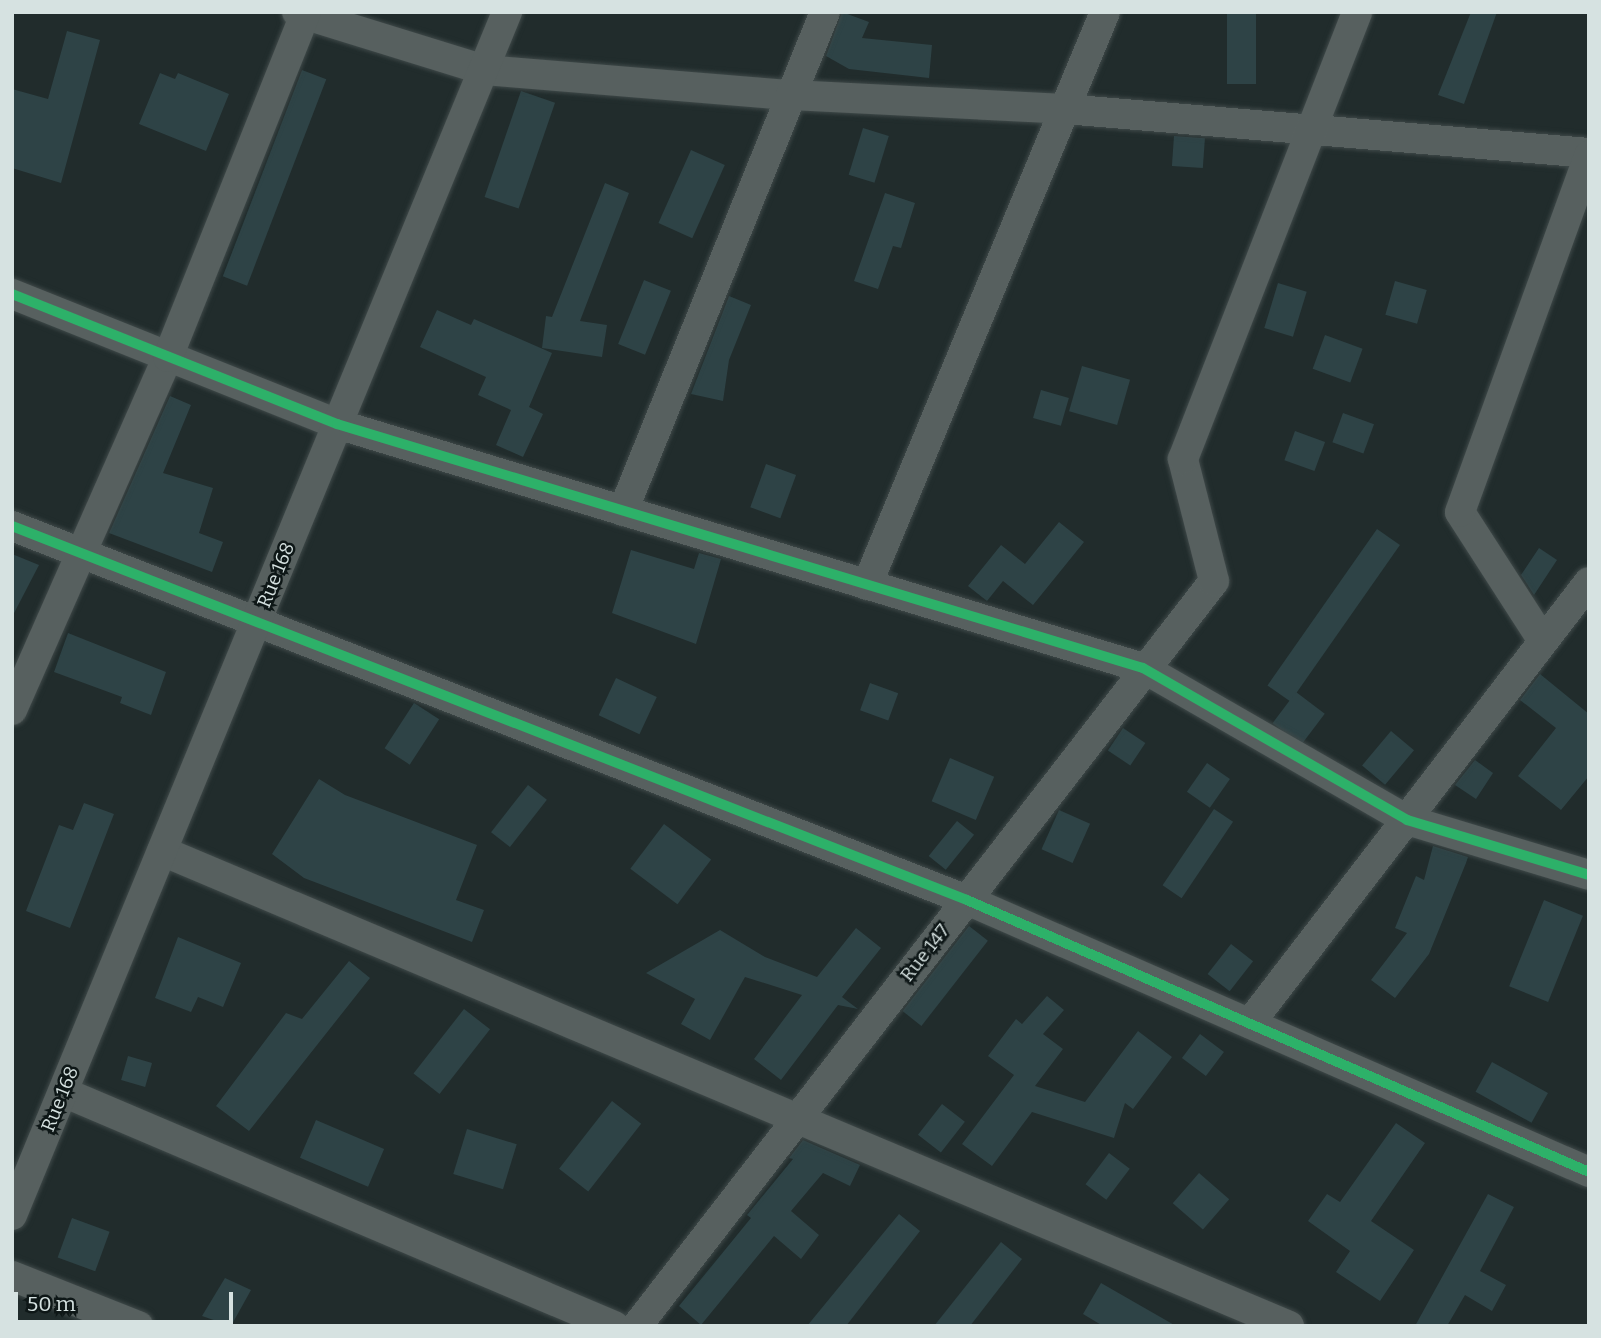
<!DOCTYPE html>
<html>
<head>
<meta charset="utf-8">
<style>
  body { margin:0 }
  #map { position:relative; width:1601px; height:1338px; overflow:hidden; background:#212c2c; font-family:Bitter,serif }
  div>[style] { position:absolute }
  .building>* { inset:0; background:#2e4346; transform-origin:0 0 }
  .roads { filter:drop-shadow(0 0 2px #3f4949) drop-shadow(0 0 2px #3f4949) }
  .minor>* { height:30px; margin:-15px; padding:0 15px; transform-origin:15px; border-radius:15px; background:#57605f }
  .cycleway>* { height:10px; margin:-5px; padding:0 5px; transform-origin:5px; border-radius:5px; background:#2db169 }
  span { translate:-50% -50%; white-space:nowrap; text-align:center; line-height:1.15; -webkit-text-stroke:5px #0e1717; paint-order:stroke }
  .street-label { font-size:19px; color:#d6e2e1 }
  .frame { position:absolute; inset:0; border:14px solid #d6e2e1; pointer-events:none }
  .scale { position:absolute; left:14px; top:1292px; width:219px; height:32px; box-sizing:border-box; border:4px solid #d6e2e1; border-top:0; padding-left:9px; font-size:21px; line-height:24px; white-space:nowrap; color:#d6e2e1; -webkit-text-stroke:5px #0e1717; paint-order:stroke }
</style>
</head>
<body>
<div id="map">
  <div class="building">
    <i style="clip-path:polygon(842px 12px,869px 22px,862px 38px,932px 45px,929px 78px,849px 69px,826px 56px)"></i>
    <i style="left:1227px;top:12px;width:29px;height:72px"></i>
    <i style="clip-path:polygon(1471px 12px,1497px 12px,1464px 104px,1438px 95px)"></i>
    <i style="clip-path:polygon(67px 31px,100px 40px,61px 183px,12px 168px,12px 89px,48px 99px)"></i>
    <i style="left:302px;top:70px;width:26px;height:221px;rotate:21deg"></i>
    <i style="clip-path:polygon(160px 73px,175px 79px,178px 73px,229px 94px,206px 151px,139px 124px)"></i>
    <i style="left:521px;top:91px;width:36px;height:112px;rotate:19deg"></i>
    <i style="left:863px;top:128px;width:27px;height:49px;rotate:17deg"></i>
    <i style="left:1174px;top:136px;width:31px;height:30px;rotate:4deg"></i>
    <i style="left:691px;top:150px;width:37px;height:80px;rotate:24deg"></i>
    <i style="clip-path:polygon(605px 183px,629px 193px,580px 321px,607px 325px,602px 357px,542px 348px,546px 316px,552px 317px)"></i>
    <i style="clip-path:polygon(885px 193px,915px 203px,901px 248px,893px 246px,878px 289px,854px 281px)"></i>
    <i style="left:644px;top:280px;width:29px;height:69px;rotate:22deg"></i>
    <i style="left:1395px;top:281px;width:33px;height:35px;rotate:16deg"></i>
    <i style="left:1278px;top:283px;width:30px;height:47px;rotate:17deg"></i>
    <i style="clip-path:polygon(729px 296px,751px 305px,729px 360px,723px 401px,691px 394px)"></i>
    <i style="clip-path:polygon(437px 310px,471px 325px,474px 319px,552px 353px,529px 407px,543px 414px,523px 457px,496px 445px,511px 410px,478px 395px,486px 377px,420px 347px)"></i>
    <i style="left:1325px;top:335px;width:40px;height:36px;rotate:20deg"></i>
    <i style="left:1082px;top:366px;width:50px;height:47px;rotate:16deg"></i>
    <i style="left:1041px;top:390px;width:29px;height:29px;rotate:16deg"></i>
    <i style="clip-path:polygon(170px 396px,191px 405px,163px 473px,213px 488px,199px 533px,223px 542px,212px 572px,109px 533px)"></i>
    <i style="left:1343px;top:413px;width:33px;height:31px;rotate:20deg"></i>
    <i style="left:1295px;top:431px;width:32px;height:31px;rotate:20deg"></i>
    <i style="left:766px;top:464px;width:32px;height:46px;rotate:20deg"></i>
    <i style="clip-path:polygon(1059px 522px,1084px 542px,1033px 605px,1003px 581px,987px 601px,968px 586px,1001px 545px,1025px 564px)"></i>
    <i style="left:1377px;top:529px;width:28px;height:191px;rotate:35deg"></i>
    <i style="clip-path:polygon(1539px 548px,1557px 560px,1534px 595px,1521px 575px)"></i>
    <i style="clip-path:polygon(631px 550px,694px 569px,699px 553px,721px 559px,696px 644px,612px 613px)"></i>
    <i style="clip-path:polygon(12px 554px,39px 565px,12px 617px)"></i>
    <i style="clip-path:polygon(68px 633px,166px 672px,151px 715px,120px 703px,122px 697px,54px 672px)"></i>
    <i style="clip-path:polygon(1540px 674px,1589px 714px,1589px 776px,1561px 810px,1518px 776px,1556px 728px,1520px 700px)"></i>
    <i style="left:616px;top:678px;width:45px;height:41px;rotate:25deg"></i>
    <i style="left:870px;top:683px;width:30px;height:29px;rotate:20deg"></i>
    <i style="left:1296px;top:692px;width:36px;height:39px;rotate:37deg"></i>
    <i style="left:414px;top:703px;width:30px;height:54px;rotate:33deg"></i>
    <i style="left:1123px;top:728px;width:27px;height:27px;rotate:34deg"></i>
    <i style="left:1391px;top:731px;width:30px;height:45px;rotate:40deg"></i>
    <i style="left:950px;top:758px;width:48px;height:47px;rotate:23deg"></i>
    <i style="clip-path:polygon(1475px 760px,1493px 773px,1476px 799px,1455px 785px)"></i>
    <i style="left:1207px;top:763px;width:28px;height:35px;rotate:35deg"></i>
    <i style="clip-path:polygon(319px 779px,345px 795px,477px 845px,456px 900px,484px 910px,472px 942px,304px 878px,272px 854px)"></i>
    <i style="left:528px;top:785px;width:24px;height:60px;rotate:38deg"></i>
    <i style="clip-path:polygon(84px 803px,114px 814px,70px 928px,26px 911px,59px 825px,73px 830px)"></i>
    <i style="left:1214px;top:809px;width:23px;height:92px;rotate:34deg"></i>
    <i style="left:1059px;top:810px;width:34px;height:43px;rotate:24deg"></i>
    <i style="left:957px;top:821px;width:22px;height:45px;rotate:39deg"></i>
    <i style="left:664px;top:824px;width:59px;height:56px;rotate:37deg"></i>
    <i style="clip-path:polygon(1433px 846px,1468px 857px,1466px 863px,1429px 954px,1395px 998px,1371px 980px,1407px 933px,1395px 928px,1416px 876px,1424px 880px)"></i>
    <i style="left:1544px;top:900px;width:42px;height:93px;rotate:22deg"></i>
    <i style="left:969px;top:926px;width:24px;height:108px;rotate:38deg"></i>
    <i style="clip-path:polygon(856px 928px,881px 948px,842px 997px,858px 1009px,838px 1005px,781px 1080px,754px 1059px,802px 995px,745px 977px,710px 1040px,681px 1024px,695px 999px,646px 973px,720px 930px,765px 957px,817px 977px)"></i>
    <i style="clip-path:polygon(178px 937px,241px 963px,223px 1007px,198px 997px,191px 1012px,155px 998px)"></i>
    <i style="left:1231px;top:944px;width:28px;height:38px;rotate:38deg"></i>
    <i style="clip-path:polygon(349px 961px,370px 978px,249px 1131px,216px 1106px,286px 1013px,302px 1019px)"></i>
    <i style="clip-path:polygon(1047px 996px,1064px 1010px,1043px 1034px,1063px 1049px,1035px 1086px,1085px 1102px,1138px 1031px,1172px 1057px,1133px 1109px,1125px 1103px,1114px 1138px,1032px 1112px,992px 1166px,962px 1144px,1014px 1075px,988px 1056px,1016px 1019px,1022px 1024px)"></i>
    <i style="left:464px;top:1009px;width:33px;height:82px;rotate:38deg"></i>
    <i style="left:1200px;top:1034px;width:30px;height:30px;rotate:37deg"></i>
    <i style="left:128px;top:1056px;width:25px;height:25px;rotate:16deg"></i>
    <i style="left:1492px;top:1062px;width:64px;height:34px;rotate:29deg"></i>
    <i style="left:612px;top:1101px;width:37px;height:86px;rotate:38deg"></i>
    <i style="left:942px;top:1104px;width:29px;height:39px;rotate:38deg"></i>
    <i style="left:316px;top:1120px;width:74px;height:41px;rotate:23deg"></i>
    <i style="clip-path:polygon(1396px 1123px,1425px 1143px,1371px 1221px,1414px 1250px,1380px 1301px,1336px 1272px,1350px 1251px,1308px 1221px,1327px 1194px,1340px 1202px)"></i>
    <i style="left:467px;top:1129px;width:52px;height:47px;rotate:17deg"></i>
    <i style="clip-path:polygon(803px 1140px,860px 1165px,850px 1186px,823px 1173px,791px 1211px,819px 1235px,801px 1259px,774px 1236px,701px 1325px,679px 1306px,751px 1218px,747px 1215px,793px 1159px,789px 1158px)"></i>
    <i style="left:1109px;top:1153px;width:26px;height:39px;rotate:37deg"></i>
    <i style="left:1199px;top:1173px;width:40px;height:40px;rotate:41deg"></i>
    <i style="clip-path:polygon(1488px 1194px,1514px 1207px,1480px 1271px,1506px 1285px,1492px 1311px,1465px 1295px,1447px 1326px,1415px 1326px)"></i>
    <i style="clip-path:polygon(899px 1214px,920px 1231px,846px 1326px,807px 1326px)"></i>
    <i style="left:72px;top:1218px;width:40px;height:42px;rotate:20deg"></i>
    <i style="clip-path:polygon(1001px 1242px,1022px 1259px,970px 1326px,934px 1326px)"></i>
    <i style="clip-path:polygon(225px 1278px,251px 1290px,231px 1326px,202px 1316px)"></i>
    <i style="clip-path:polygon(1101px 1283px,1176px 1326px,1103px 1326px,1083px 1314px)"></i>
  </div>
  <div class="roads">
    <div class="minor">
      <i style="left:297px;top:12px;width:196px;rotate:17.2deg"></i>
      <i style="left:484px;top:70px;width:308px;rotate:4.7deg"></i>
      <i style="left:791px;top:95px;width:274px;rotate:2.9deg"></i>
      <i style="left:1065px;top:109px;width:526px;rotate:4.8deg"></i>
      <i style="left:12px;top:294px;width:350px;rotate:21.8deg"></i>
      <i style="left:337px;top:424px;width:842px;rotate:16.84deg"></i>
      <i style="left:1143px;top:668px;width:305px;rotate:29.9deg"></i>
      <i style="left:1407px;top:820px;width:190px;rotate:16.8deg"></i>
      <i style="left:623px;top:511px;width:538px;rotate:-67.96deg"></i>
      <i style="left:12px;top:526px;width:1026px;rotate:21.39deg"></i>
      <i style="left:967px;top:900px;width:679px;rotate:23.62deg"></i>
      <i style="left:867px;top:585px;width:620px;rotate:-67.44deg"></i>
      <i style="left:1543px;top:641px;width:153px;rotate:-122.8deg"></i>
      <i style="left:1460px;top:512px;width:379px;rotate:-70.1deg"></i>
      <i style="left:12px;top:710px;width:386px;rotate:-66.2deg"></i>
      <i style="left:168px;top:357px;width:372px;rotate:-68.2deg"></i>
      <i style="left:162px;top:851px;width:1223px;rotate:22.85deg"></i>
      <i style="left:1250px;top:1023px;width:556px;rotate:-52.45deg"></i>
      <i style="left:63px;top:1092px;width:599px;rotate:23.01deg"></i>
      <i style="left:12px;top:1215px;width:1301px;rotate:-67.63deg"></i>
      <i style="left:12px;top:1276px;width:136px;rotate:21.6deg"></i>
      <i style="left:637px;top:1326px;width:942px;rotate:-52.24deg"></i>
      <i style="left:1214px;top:581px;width:126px;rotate:-104.3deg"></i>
      <i style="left:1183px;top:459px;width:480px;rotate:-68.7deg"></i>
    </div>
  </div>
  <div class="cycleway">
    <i style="left:12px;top:294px;width:350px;rotate:21.8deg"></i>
    <i style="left:337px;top:424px;width:842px;rotate:16.84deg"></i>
    <i style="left:1143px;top:668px;width:305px;rotate:29.9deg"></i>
    <i style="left:1407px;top:820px;width:190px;rotate:16.8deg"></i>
    <i style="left:12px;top:526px;width:1026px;rotate:21.39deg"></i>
    <i style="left:967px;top:900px;width:679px;rotate:23.62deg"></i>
  </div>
  <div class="street-label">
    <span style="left:276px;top:575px;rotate:-68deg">Rue 168</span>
    <span style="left:925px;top:953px;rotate:-52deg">Rue 147</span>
    <span style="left:60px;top:1099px;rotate:-68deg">Rue 168</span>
  </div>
  <div class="frame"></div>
  <div class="scale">50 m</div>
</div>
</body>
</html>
